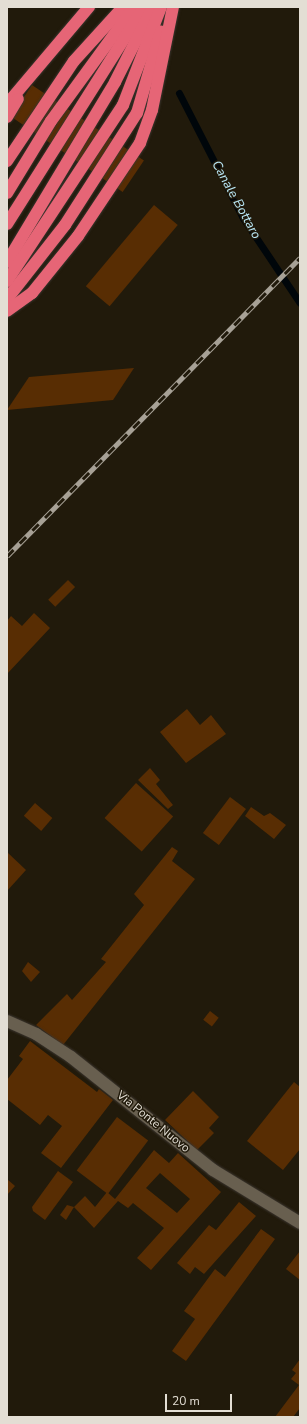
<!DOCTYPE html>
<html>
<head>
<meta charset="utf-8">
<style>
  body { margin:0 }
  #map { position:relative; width:307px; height:1424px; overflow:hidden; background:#211a0b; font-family:"Nunito Sans",sans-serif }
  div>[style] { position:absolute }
  .stream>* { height:7px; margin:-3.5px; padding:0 3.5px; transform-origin:3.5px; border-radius:3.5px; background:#00060a }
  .building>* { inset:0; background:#582d03; transform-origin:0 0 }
  .roads { filter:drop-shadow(0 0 1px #3b352f) drop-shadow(0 0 1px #3b352f) }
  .minor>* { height:12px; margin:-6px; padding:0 6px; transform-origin:6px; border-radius:6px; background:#685f4f }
  .motorway>* { height:12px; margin:-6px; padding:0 6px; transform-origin:6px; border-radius:6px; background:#e66576 }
  .rail>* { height:4.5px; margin-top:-2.25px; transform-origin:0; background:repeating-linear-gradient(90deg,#211a0b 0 9px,#a7a196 0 18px); box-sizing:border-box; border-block:1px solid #a7a196 }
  span { translate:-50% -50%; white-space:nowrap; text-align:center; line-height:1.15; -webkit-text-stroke:3px #211a0b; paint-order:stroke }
  .street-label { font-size:12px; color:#e3ded4 }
  .water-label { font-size:13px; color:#bae8f7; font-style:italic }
  .frame { position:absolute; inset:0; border:8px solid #e3ded4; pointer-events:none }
  .scale { position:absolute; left:165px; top:1394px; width:67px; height:18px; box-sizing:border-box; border:2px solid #e3ded4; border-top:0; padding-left:5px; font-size:12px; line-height:14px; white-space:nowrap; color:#e3ded4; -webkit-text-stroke:3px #211a0b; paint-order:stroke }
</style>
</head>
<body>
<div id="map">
  <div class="stream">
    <i style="left:179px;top:93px;width:140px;rotate:62.9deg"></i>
    <i style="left:243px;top:218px;width:102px;rotate:56.2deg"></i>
  </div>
  <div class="building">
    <i style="left:32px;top:85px;width:135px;height:38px;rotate:34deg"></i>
    <i style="left:154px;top:205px;width:31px;height:106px;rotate:40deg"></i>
    <i style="clip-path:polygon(134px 368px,113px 400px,7px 410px,29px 377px)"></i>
    <i style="left:68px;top:580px;width:10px;height:28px;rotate:45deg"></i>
    <i style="clip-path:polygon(34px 613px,50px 628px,7px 674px,7px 621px,11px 616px,22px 626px)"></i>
    <i style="clip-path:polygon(187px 709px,200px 725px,211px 715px,226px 734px,186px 763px,160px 732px)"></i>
    <i style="clip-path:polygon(150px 768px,160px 780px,156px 784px,173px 805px,168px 809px,138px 780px)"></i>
    <i style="left:136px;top:783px;width:50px;height:47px;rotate:42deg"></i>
    <i style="left:230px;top:797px;width:20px;height:45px;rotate:37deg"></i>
    <i style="left:35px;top:803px;width:23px;height:17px;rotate:41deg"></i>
    <i style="clip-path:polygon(251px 807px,264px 816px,270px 813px,286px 825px,274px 839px,245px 816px)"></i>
    <i style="clip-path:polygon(172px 847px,178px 851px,172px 861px,195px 879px,63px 1045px,36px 1025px,67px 994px,72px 1000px,106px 962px,101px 959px,144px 905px,134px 894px)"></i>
    <i style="clip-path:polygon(7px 852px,26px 870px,7px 891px)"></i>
    <i style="clip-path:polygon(28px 962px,40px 972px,31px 982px,22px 971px)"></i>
    <i style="left:210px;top:1011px;width:11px;height:11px;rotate:38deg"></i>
    <i style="clip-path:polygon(30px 1041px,97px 1092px,99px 1089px,113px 1100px,61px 1168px,41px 1153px,62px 1126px,48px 1115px,40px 1125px,7px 1099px,7px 1080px,23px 1059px,19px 1056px)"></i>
    <i style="clip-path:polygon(294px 1082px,300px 1087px,300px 1149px,283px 1170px,247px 1141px)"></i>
    <i style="clip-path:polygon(193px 1091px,219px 1117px,209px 1128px,214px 1133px,197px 1150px,165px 1120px)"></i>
    <i style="left:117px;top:1117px;width:39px;height:67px;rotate:37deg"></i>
    <i style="clip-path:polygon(evenodd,154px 1150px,169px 1163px,178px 1153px,221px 1192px,151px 1270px,137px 1258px,164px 1228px,133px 1203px,128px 1208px,118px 1201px,94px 1228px,74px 1207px,85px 1196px,95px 1207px,107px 1192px,115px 1199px,154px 1150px,160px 1173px,190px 1199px,177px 1213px,146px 1188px,160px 1173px)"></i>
    <i style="clip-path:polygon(58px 1171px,73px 1182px,45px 1220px,33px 1211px,32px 1207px)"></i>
    <i style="clip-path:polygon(7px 1179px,15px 1186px,7px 1195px)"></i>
    <i style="clip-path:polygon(239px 1202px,256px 1216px,204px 1274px,195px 1267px,190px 1274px,177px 1263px,209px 1225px,216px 1230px)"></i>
    <i style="clip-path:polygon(67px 1205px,74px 1207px,66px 1220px,60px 1215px)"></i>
    <i style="clip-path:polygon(261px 1229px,275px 1239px,186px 1361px,172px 1351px,195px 1319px,184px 1311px,215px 1269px,225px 1277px)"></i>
    <i style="clip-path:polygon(300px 1251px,300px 1280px,286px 1269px)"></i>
    <i style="clip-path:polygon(300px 1359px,300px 1408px,293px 1417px,275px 1417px,299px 1385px,291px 1379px,296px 1373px,292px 1370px)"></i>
  </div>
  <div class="roads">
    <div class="minor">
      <i style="left:7px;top:1021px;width:32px;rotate:24deg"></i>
      <i style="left:36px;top:1034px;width:42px;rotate:33.3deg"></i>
      <i style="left:71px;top:1057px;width:181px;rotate:38.5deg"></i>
      <i style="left:213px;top:1170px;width:102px;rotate:31.3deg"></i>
    </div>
    <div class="motorway">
      <i style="left:7px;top:104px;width:127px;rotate:-49.8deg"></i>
      <i style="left:7px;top:117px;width:21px;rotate:-59deg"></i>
      <i style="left:7px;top:161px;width:120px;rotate:-56.2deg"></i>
      <i style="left:74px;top:61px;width:73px;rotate:-47.8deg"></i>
      <i style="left:7px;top:193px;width:84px;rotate:-58.6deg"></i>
      <i style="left:51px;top:121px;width:141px;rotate:-53.9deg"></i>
      <i style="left:7px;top:224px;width:257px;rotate:-57.7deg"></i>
      <i style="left:7px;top:262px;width:210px;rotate:-59deg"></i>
      <i style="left:115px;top:82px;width:84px;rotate:-63.1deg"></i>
      <i style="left:7px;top:281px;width:211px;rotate:-56.6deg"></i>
      <i style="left:123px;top:105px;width:105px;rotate:-68.8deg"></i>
      <i style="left:7px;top:299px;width:94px;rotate:-51.9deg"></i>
      <i style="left:65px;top:225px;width:133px;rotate:-57.3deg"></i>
      <i style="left:137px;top:113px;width:85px;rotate:-73.7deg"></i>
      <i style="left:7px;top:311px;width:31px;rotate:-36deg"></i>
      <i style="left:32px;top:293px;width:73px;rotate:-51.1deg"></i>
      <i style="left:78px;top:236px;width:112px;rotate:-56.3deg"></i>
      <i style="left:140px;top:143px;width:35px;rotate:-70deg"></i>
      <i style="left:152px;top:110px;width:105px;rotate:-78.5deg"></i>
    </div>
  </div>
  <div class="rail">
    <i style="left:7px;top:556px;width:418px;rotate:-45.5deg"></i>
  </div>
  <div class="street-label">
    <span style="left:153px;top:1122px;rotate:39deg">Via Ponte Nuovo</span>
  </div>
  <div class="water-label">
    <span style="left:236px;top:200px;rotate:61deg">Canale Bottaro</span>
  </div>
  <div class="frame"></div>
  <div class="scale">20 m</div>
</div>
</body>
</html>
